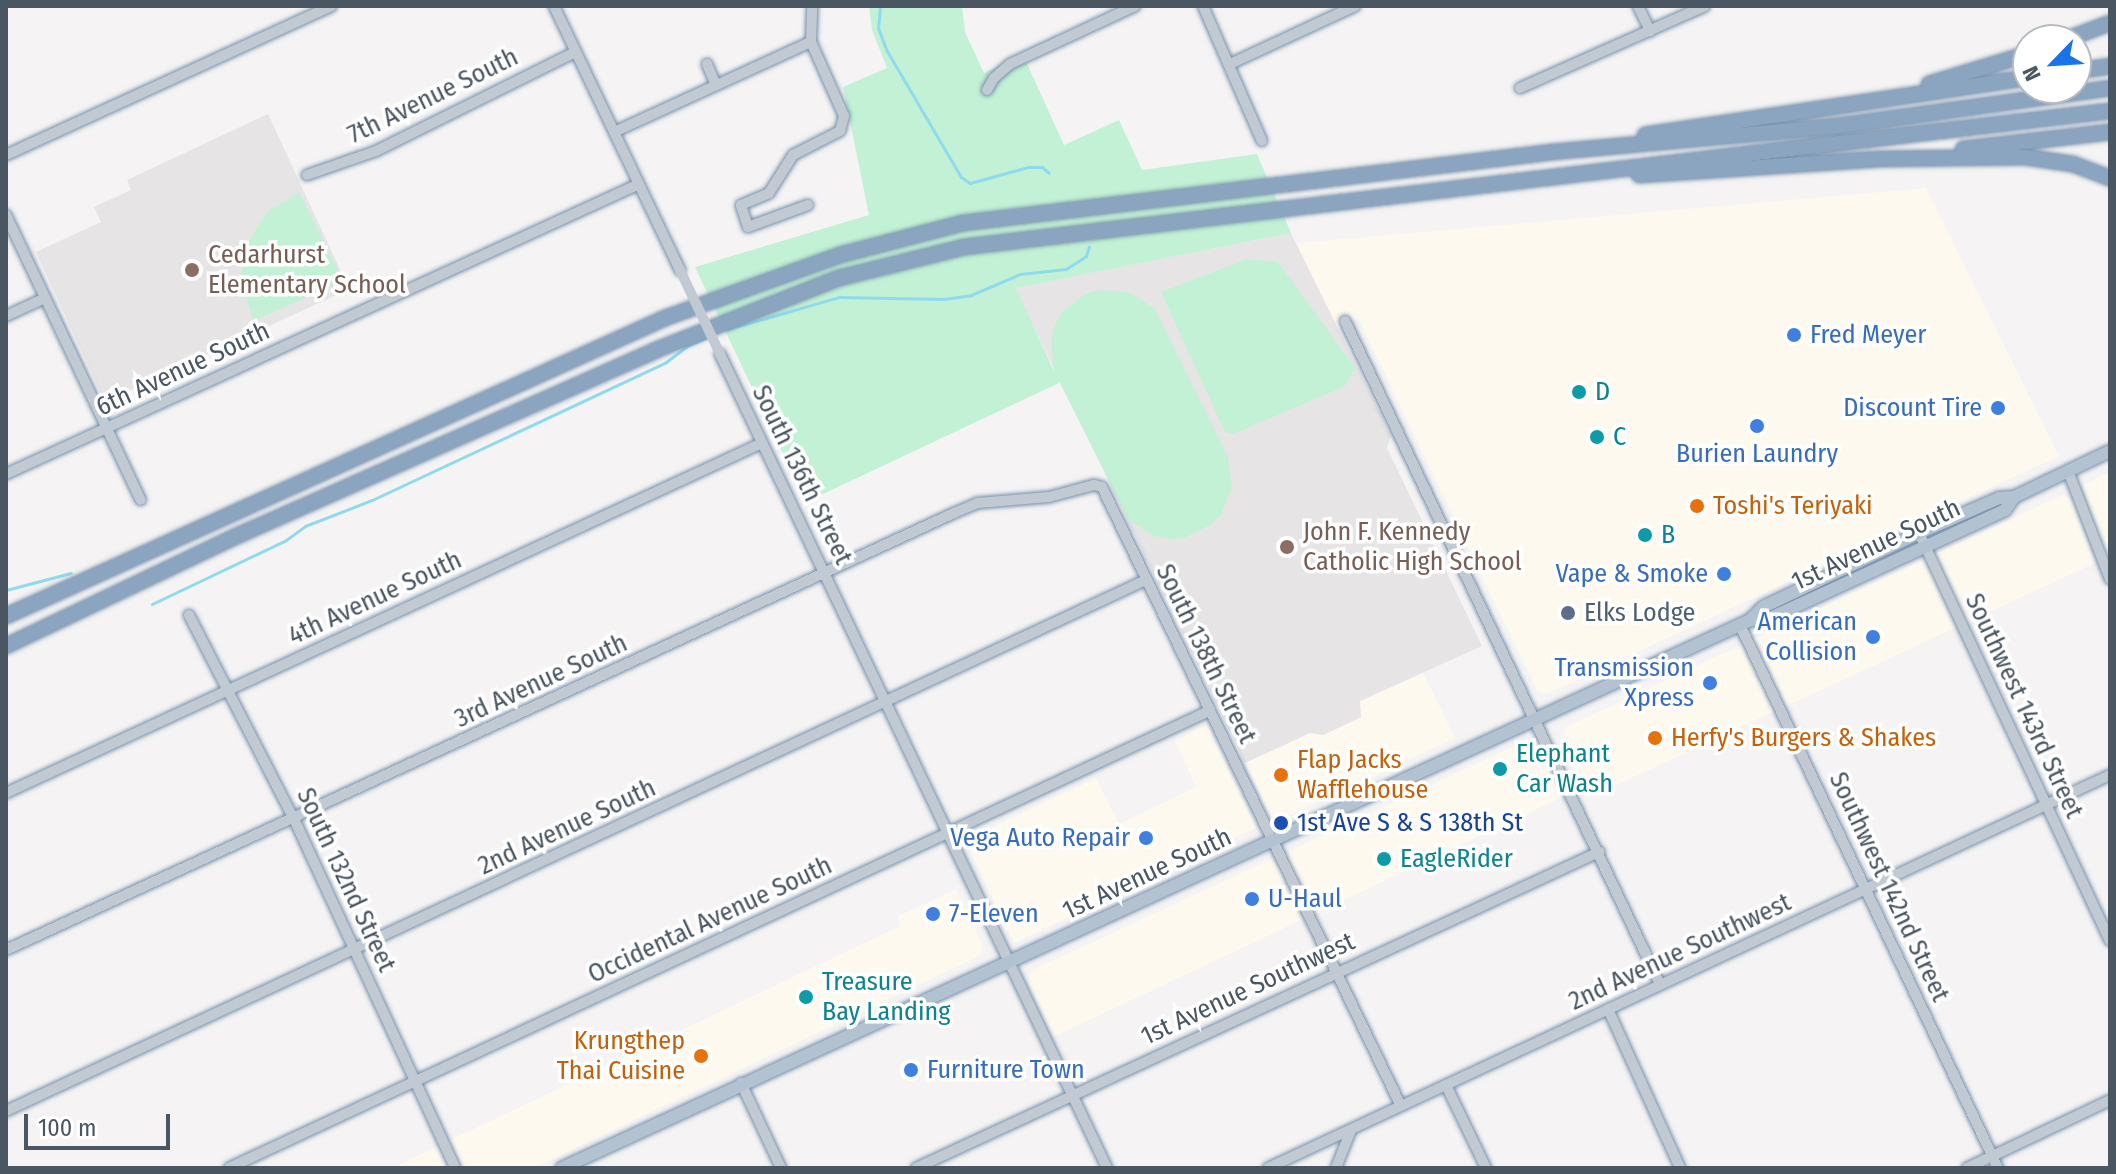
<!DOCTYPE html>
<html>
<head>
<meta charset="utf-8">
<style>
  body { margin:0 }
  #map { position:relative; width:2116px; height:1174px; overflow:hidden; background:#f5f3f3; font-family:"Fira Sans Condensed",sans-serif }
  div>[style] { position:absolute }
  .commercial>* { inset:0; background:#fdf9ef }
  .education>* { inset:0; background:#e6e4e5 }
  .green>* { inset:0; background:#c3f1d5 }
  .stream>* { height:3px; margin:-1.5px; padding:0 1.5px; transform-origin:1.5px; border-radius:1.5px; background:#90daee }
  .roads { filter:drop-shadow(0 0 2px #7690ad) drop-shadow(0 0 2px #7690ad) }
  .minor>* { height:10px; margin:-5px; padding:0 5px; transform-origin:5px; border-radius:5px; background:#c1cad2 }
  .major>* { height:12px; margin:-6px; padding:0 6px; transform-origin:6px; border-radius:6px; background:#b3c2d1 }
  .highway>* { height:14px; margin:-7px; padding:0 7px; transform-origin:7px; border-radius:7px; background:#8ba5c1 }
  .minor-bridge>* { height:10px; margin:-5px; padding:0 5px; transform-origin:5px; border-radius:5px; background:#c1cad2 }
  .dots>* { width:22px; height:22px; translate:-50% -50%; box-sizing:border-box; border:4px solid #fff; border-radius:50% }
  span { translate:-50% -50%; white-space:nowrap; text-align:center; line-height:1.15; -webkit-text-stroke:7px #fff; paint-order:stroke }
  .street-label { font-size:26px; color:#4a5661 }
  .education-label { font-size:26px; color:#785e54 }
  .left { translate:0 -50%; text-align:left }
  .shop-label { font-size:26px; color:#366cbe }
  .right { translate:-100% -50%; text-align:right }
  .culture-label { font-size:26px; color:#0d838f }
  .food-label { font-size:26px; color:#c56008 }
  .service-label { font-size:26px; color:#4e5e75 }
  .transit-label { font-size:26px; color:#164399 }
  .frame { position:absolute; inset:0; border:8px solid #4a5661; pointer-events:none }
  .north { position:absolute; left:2012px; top:24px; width:80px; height:80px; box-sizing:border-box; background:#fff; border:2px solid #b7bbc0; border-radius:50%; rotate:245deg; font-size:22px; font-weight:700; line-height:32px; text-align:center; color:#4a5661 }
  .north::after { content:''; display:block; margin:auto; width:28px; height:36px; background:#1a73e8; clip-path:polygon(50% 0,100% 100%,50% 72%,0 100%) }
  .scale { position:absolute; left:24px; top:1114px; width:146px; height:36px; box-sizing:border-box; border:4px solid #4a5661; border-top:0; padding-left:10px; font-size:24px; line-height:28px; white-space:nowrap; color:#4a5661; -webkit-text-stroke:6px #fff; paint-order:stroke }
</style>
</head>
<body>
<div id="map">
  <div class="commercial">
    <i style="clip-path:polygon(1926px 188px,2059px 456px,1547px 694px,1537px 690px,1358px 318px,1335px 328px,1296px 243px)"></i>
    <i style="clip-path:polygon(2110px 472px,2110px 567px,2083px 489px,2084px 484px)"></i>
    <i style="clip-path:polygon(2064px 494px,2073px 503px,2095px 563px,1586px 799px,1562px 741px,1566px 727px)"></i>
    <i style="clip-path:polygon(1423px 673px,1455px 738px,1273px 823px,1245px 763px,1310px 733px,1323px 735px,1361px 718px,1359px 702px)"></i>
    <i style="clip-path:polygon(1207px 725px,1256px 828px,1014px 943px,965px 840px,1096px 778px,1119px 824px,1196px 787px,1175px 741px)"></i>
    <i style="clip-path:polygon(1534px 740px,1542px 744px,1565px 796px,1053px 1037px,1029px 985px,1029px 975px,1037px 968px,1521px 743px)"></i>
    <i style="clip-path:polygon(956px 889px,983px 946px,979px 956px,533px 1168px,392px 1168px,900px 926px,897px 917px)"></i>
  </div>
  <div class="education">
    <i style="clip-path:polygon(268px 114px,349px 289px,105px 402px,36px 252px,101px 222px,94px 207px,131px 190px,127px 180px)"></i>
    <i style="clip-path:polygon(1291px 233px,1391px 436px,1387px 448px,1482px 646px,1360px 701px,1361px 717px,1323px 735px,1310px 733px,1245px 763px,1015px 288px)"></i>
  </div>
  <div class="green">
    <i style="clip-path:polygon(869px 6px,962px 6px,965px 32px,984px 73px,1023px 55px,1064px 145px,1119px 120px,1142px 170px,1257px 154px,1291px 233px,1016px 288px,1054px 371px,1051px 342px,1054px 327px,1061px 313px,1085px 294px,1099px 290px,1129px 292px,1155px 309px,1228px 457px,1232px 487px,1221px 514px,1210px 525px,1184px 538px,1169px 539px,1154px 536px,1129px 520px,1059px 381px,1059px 383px,806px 502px,695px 267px,869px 215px,843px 87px,887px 68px,872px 30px)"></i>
    <i style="clip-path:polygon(299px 192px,341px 277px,339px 283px,253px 321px,241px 279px,246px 246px,266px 213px)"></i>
    <i style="clip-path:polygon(1247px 259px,1278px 262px,1355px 368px,1345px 386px,1233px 434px,1225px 432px,1161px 292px)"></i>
  </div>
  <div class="stream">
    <i style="left:880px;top:6px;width:22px;rotate:95deg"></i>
    <i style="left:878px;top:28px;width:25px;rotate:69deg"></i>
    <i style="left:887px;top:51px;width:146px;rotate:59.6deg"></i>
    <i style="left:961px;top:177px;width:11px;rotate:34deg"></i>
    <i style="left:970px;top:183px;width:60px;rotate:-15.4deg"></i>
    <i style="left:1028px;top:167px;width:14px"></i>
    <i style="left:1042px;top:167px;width:9px;rotate:41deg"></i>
    <i style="left:728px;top:329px;width:116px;rotate:-16.1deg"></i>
    <i style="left:839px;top:297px;width:105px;rotate:1.1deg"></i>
    <i style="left:944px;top:299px;width:27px;rotate:-8deg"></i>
    <i style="left:971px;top:295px;width:53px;rotate:-23.2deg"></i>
    <i style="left:1020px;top:274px;width:46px;rotate:-6.2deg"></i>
    <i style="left:1066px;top:269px;width:24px;rotate:-33deg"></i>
    <i style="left:1086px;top:256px;width:10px;rotate:-73deg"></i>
    <i style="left:6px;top:590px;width:67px;rotate:-14.7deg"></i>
    <i style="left:152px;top:604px;width:148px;rotate:-25.5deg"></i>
    <i style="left:286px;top:540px;width:24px;rotate:-36deg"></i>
    <i style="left:305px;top:526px;width:72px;rotate:-21.2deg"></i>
    <i style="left:372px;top:500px;width:325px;rotate:-25.1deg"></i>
    <i style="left:666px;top:362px;width:26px;rotate:-37deg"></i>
    <i style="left:687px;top:346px;width:25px;rotate:-23deg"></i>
  </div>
  <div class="roads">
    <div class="minor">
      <i style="left:554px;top:6px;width:293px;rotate:64.5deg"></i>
      <i style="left:1203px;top:6px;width:147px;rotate:66.4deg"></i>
      <i style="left:1638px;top:6px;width:28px;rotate:64deg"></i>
      <i style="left:707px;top:64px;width:23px;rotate:67deg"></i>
      <i style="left:1230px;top:64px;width:138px;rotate:-24.9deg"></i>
      <i style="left:1520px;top:88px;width:202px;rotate:-23.9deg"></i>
      <i style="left:987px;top:90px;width:14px;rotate:-60deg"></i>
      <i style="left:994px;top:78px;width:21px;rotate:-41deg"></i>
      <i style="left:1010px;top:64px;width:138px;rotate:-24.9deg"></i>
      <i style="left:614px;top:132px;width:217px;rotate:-24.6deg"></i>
      <i style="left:6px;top:155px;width:358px;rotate:-24.6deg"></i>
      <i style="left:307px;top:175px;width:73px;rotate:-19.2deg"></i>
      <i style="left:376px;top:151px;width:222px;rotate:-26.4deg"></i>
      <i style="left:808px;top:205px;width:64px;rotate:159.9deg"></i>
      <i style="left:748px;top:227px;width:23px;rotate:-108deg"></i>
      <i style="left:741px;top:205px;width:30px;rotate:-23deg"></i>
      <i style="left:769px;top:193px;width:45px;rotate:-57.7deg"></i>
      <i style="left:793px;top:155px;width:53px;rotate:-27.1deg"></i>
      <i style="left:840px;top:131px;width:16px;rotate:-75deg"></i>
      <i style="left:844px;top:116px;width:81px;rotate:-114deg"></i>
      <i style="left:811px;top:42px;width:36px;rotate:-88deg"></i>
      <i style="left:6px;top:215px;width:315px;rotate:64.7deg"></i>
      <i style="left:6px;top:316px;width:43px;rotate:-24.8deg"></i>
      <i style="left:1345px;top:321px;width:734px;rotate:64.59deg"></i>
      <i style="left:720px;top:354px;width:901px;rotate:64.57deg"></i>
      <i style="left:2068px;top:471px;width:116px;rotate:68.7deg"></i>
      <i style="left:6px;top:474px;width:696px;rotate:-24.61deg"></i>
      <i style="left:1919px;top:533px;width:450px;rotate:64.9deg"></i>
      <i style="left:189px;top:615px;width:229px;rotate:62.8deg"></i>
      <i style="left:294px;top:819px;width:384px;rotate:65.2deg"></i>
      <i style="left:1740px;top:625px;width:601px;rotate:64.59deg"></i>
      <i style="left:6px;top:793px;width:833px;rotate:-24.84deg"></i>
      <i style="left:6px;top:950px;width:1044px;rotate:-24.75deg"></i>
      <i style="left:954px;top:513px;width:26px;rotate:-23deg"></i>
      <i style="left:978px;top:503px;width:71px;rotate:-4.8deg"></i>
      <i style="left:1049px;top:497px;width:47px;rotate:-14.9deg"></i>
      <i style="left:1094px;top:485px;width:8px;rotate:14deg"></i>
      <i style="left:1102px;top:487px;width:687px;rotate:64.22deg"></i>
      <i style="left:1608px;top:1009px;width:175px;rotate:65.6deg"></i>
      <i style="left:741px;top:1083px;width:94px;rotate:64.8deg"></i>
      <i style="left:1446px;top:1085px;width:92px;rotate:64.3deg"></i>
      <i style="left:6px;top:1111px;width:1258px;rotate:-24.98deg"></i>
      <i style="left:229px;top:1168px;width:1081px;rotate:-25deg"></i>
      <i style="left:916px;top:1168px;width:753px;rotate:-24.83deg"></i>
      <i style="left:1268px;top:1168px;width:929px;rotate:-25.02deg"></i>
      <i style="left:1336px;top:1168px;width:41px;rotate:-68.5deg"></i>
      <i style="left:1967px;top:1168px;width:158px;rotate:-25.4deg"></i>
    </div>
    <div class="major">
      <i style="left:1750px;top:620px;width:18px;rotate:-3deg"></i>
      <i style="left:1768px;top:619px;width:261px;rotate:-24.7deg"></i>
      <i style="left:2005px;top:510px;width:16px;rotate:-55deg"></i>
      <i style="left:562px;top:1168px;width:1308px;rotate:-24.76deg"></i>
      <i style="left:1750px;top:620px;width:18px;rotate:-45deg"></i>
      <i style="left:1763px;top:607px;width:173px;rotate:-25.4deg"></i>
      <i style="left:1919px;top:533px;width:87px;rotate:-23.6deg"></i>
      <i style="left:1999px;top:498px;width:15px;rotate:-4deg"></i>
      <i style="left:2014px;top:497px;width:106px;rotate:-25.6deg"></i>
    </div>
    <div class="highway">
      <i style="left:2065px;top:40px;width:48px;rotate:-20.7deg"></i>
      <i style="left:2076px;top:71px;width:34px;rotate:-8deg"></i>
      <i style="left:1929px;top:84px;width:103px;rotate:-16.9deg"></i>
      <i style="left:1645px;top:135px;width:387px;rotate:-8.5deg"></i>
      <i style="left:1963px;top:149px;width:148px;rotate:-6.6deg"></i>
      <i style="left:1639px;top:175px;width:241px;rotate:-3.8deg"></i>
      <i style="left:1879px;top:159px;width:146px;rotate:-0.8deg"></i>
      <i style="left:2025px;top:157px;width:49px;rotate:8.3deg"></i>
      <i style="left:2073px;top:164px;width:40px;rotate:21deg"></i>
      <i style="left:6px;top:616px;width:723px;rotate:-24.33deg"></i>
      <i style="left:665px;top:318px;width:186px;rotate:-19.8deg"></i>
      <i style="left:840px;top:255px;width:127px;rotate:-14.6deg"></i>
      <i style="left:963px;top:223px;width:594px;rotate:-6.86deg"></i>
      <i style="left:1553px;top:152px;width:285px;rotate:-5.2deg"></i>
      <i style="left:1837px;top:126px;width:276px;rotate:-7.9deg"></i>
      <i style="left:6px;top:646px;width:258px;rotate:-25.5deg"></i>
      <i style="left:239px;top:535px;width:456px;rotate:-23.9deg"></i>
      <i style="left:656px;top:350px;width:197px;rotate:-21.5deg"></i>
      <i style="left:839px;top:278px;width:129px;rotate:-13.9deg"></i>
      <i style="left:964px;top:247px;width:1154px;rotate:-6.77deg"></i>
    </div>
  </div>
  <div class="minor-bridge">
    <i style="left:680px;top:270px;width:93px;rotate:64.5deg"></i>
  </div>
  <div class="dots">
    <i style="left:192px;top:270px;background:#8d6e63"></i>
    <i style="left:1794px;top:335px;background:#3f7fe0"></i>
    <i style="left:1579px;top:392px;background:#0f9aa8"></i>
    <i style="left:1998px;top:408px;background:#3f7fe0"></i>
    <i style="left:1757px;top:426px;background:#3f7fe0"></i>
    <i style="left:1597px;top:437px;background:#0f9aa8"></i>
    <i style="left:1697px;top:506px;background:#e8710a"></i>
    <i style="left:1645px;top:535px;background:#0f9aa8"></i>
    <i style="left:1287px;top:547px;background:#8d6e63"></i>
    <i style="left:1724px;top:574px;background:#3f7fe0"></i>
    <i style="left:1568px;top:613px;background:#5c6f8a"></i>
    <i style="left:1873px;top:637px;background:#3f7fe0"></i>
    <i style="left:1710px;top:683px;background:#3f7fe0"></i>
    <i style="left:1655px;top:738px;background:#e8710a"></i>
    <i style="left:1500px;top:769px;background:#0f9aa8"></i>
    <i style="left:1281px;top:775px;background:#e8710a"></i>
    <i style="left:1281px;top:823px;background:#1a4fb4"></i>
    <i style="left:1146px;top:838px;background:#3f7fe0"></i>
    <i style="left:1384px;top:859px;background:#0f9aa8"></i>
    <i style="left:1252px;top:899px;background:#3f7fe0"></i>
    <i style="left:933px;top:914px;background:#3f7fe0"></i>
    <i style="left:806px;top:997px;background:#0f9aa8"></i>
    <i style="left:701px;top:1056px;background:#e8710a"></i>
    <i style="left:911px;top:1070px;background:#3f7fe0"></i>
  </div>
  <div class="street-label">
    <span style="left:433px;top:96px;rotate:-26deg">7th Avenue South</span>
    <span style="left:183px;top:369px;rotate:-25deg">6th Avenue South</span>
    <span style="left:802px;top:475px;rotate:64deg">South 136th Street</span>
    <span style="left:1876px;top:545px;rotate:-25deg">1st Avenue South</span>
    <span style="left:375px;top:598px;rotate:-25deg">4th Avenue South</span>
    <span style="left:1206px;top:654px;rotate:64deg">South 138th Street</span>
    <span style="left:541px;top:681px;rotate:-25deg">3rd Avenue South</span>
    <span style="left:2024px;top:706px;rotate:65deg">Southwest 143rd Street</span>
    <span style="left:567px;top:827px;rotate:-25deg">2nd Avenue South</span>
    <span style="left:1147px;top:874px;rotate:-25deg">1st Avenue South</span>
    <span style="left:346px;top:880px;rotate:65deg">South 132nd Street</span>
    <span style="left:1889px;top:887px;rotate:65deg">Southwest 142nd Street</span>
    <span style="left:710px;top:920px;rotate:-25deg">Occidental Avenue South</span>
    <span style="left:1680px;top:952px;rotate:-25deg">2nd Avenue Southwest</span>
    <span style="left:1248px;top:989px;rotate:-25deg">1st Avenue Southwest</span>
  </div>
  <div class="education-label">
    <span class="left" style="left:208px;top:270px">Cedarhurst<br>Elementary School</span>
    <span class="left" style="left:1303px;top:547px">John F. Kennedy<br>Catholic High School</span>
  </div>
  <div class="shop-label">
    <span class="left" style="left:1810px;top:335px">Fred Meyer</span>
    <span class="right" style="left:1982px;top:408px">Discount Tire</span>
    <span style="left:1757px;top:454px">Burien Laundry</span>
    <span class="right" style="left:1708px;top:574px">Vape &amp; Smoke</span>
    <span class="right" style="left:1857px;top:637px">American<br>Collision</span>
    <span class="right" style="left:1694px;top:683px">Transmission<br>Xpress</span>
    <span class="right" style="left:1130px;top:838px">Vega Auto Repair</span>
    <span class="left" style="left:1268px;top:899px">U-Haul</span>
    <span class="left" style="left:949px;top:914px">7-Eleven</span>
    <span class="left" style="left:927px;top:1070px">Furniture Town</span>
  </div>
  <div class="culture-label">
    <span class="left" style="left:1595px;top:392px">D</span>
    <span class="left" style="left:1613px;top:437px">C</span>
    <span class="left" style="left:1661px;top:535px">B</span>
    <span class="left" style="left:1516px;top:769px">Elephant<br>Car Wash</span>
    <span class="left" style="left:1400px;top:859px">EagleRider</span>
    <span class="left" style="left:822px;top:997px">Treasure<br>Bay Landing</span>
  </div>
  <div class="food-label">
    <span class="left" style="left:1713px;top:506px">Toshi's Teriyaki</span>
    <span class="left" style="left:1671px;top:738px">Herfy's Burgers &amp; Shakes</span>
    <span class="left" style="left:1297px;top:775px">Flap Jacks<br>Wafflehouse</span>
    <span class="right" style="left:685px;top:1056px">Krungthep<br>Thai Cuisine</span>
  </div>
  <div class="service-label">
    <span class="left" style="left:1584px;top:613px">Elks Lodge</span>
  </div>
  <div class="transit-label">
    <span class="left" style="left:1297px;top:823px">1st Ave S &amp; S 138th St</span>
  </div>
  <div class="frame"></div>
  <div class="north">N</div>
  <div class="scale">100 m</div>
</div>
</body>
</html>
